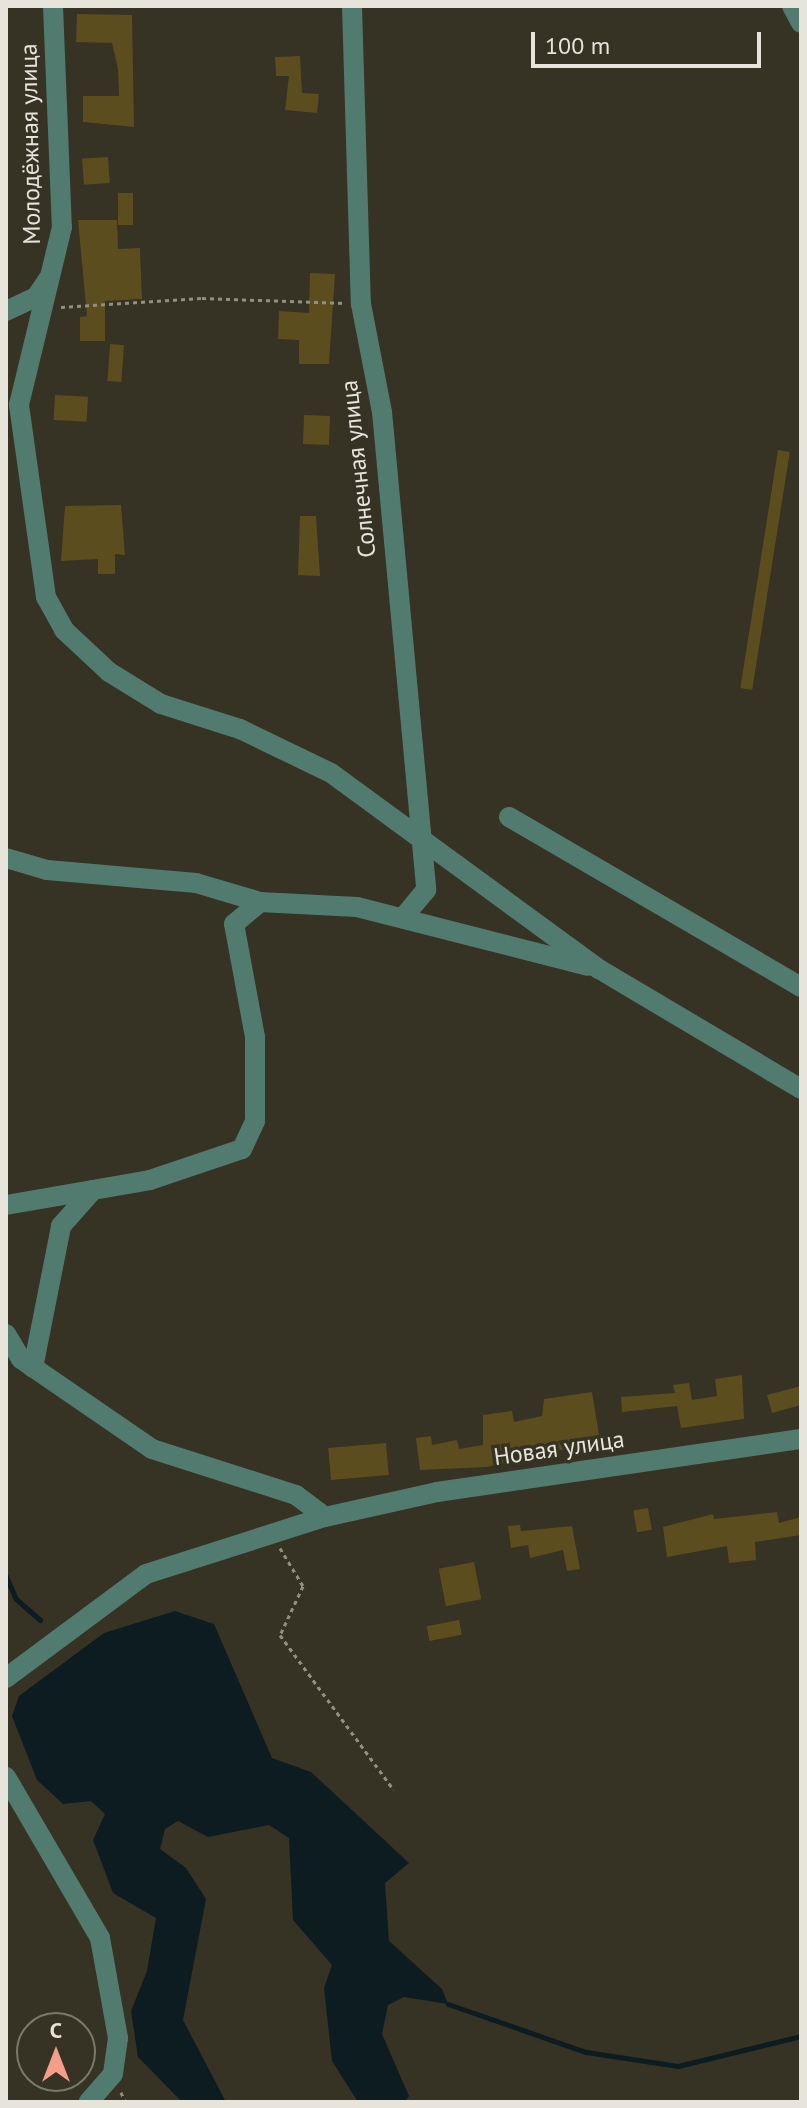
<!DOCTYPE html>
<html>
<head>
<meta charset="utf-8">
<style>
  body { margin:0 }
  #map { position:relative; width:807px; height:2108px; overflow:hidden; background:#363224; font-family:"PT Sans",sans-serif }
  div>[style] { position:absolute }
  .water>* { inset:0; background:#0d1c20 }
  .stream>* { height:5px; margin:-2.5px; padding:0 2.5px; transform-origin:2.5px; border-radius:2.5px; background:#0d1c20 }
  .building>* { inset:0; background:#5b4d1e; transform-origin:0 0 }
  .path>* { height:3px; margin-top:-1.5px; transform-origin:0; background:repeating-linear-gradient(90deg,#918e82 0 4px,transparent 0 8px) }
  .minor>* { height:20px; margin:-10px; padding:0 10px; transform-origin:10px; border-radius:10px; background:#517b6f }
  span { translate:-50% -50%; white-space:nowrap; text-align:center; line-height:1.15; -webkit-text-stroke:7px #363224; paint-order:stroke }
  .street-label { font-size:24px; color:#e6e4db }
  .frame { position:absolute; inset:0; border:8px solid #e6e4db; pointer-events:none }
  .north { position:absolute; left:16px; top:2012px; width:80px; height:80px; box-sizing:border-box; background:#363224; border:2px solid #7c796d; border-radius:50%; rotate:0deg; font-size:22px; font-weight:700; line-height:32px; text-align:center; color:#e6e4db }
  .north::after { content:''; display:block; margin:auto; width:28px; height:36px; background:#f49e89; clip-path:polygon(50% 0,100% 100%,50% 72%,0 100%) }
  .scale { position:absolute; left:531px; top:32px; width:230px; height:36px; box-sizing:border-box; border:4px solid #e6e4db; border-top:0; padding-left:10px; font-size:24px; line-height:28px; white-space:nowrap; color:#e6e4db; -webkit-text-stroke:6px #363224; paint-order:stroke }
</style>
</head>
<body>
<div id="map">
  <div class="water">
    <i style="clip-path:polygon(175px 1611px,214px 1624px,272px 1758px,311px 1772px,409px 1863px,385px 1883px,389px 1941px,442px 1989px,448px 2004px,404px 1997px,388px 2005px,382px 2034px,409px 2096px,405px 2102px,358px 2102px,332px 2061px,324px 1988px,332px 1965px,293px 1920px,289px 1838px,269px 1825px,208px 1837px,178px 1821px,165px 1829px,160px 1849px,186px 1868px,206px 1899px,183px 2020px,226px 2102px,182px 2102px,138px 2057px,131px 2011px,147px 1971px,156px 1918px,113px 1893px,93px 1840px,105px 1814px,91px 1801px,63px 1804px,37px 1780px,12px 1716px,19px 1696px,104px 1633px)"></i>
  </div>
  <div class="stream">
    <i style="left:6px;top:1576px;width:25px;rotate:67deg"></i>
    <i style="left:16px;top:1599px;width:32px;rotate:41deg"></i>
    <i style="left:448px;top:2004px;width:146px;rotate:19.2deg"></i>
    <i style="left:586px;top:2052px;width:93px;rotate:8.7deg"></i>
    <i style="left:678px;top:2066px;width:127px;rotate:-13.7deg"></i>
  </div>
  <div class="building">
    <i style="clip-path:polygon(77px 14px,132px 15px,134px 127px,83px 122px,83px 96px,119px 96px,118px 69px,112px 43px,76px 42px)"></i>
    <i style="clip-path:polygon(300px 56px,302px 93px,319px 94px,317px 113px,285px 110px,289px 76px,276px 76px,275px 57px)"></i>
    <i style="left:108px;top:157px;width:26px;height:26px;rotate:86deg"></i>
    <i style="left:118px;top:193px;width:15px;height:32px"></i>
    <i style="clip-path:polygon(78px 220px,117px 220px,118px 249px,140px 248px,142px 299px,105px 301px,105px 341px,80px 341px,80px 317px,87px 316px)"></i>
    <i style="clip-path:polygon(310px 273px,335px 274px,329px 364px,299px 364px,299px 340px,278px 339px,279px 311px,309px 313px)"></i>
    <i style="left:110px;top:344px;width:14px;height:37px;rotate:4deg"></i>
    <i style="left:55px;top:395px;width:33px;height:25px;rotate:3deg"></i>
    <i style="left:304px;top:415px;width:26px;height:29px;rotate:2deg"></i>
    <i style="left:778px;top:450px;width:12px;height:241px;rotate:9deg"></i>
    <i style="clip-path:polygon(121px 505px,125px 555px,115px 554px,115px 574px,98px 574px,98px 559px,61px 561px,65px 506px)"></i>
    <i style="clip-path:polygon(300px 516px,316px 516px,320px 576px,298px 575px)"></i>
    <i style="clip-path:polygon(742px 1375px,744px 1419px,681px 1428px,677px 1406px,622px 1412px,621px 1397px,675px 1393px,673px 1385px,689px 1383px,692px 1400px,717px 1396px,715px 1379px)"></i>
    <i style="clip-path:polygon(801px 1386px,801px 1405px,772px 1413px,767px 1395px)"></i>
    <i style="clip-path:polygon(592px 1392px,600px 1441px,487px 1467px,420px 1470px,416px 1438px,431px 1436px,432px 1445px,457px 1440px,459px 1449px,483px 1445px,483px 1415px,512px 1411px,514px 1422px,542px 1416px,544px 1399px)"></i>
    <i style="left:386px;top:1443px;width:32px;height:58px;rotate:85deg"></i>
    <i style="left:648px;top:1508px;width:22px;height:15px;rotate:80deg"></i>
    <i style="clip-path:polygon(777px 1512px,779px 1523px,801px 1517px,801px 1535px,755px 1542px,756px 1560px,729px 1563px,727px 1546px,667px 1557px,663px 1527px,713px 1514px,714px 1519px)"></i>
    <i style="clip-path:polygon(520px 1525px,521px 1531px,572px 1526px,580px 1569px,567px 1571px,563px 1550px,530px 1558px,528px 1545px,511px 1548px,508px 1526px)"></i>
    <i style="left:474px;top:1562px;width:38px;height:36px;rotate:79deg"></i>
    <i style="left:459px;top:1620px;width:15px;height:33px;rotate:79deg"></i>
  </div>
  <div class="path">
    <i style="left:61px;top:307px;width:141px;rotate:-3.7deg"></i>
    <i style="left:202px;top:298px;width:143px;rotate:2deg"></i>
    <i style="left:280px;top:1548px;width:44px;rotate:58.8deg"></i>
    <i style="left:303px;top:1586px;width:54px;rotate:115.1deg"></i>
    <i style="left:280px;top:1635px;width:192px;rotate:53.7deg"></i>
    <i style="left:121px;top:2092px;width:11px;rotate:68deg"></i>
  </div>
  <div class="minor">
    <i style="left:53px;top:6px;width:221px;rotate:87.7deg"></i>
    <i style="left:62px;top:227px;width:183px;rotate:103.6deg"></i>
    <i style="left:19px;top:405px;width:194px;rotate:82deg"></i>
    <i style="left:46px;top:597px;width:38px;rotate:61deg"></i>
    <i style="left:64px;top:630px;width:62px;rotate:43deg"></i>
    <i style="left:109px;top:672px;width:61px;rotate:31.6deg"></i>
    <i style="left:161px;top:704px;width:83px;rotate:17.6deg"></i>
    <i style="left:240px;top:729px;width:101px;rotate:25.8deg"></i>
    <i style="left:331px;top:773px;width:332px;rotate:36.2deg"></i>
    <i style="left:599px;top:969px;width:235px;rotate:30.7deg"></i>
    <i style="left:352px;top:6px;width:298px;rotate:88.3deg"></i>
    <i style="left:361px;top:304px;width:110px;rotate:79deg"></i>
    <i style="left:382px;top:412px;width:480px;rotate:84.7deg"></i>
    <i style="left:426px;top:890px;width:35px;rotate:130deg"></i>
    <i style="left:792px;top:6px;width:19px;rotate:62deg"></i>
    <i style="left:6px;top:311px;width:33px;rotate:-25deg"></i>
    <i style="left:36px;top:297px;width:22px;rotate:-56deg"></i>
    <i style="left:509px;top:817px;width:338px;rotate:30.2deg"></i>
    <i style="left:6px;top:858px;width:43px;rotate:16.3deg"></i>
    <i style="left:47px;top:870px;width:150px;rotate:5deg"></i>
    <i style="left:196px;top:883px;width:67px;rotate:16.5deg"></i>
    <i style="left:260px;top:902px;width:97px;rotate:3deg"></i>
    <i style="left:357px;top:907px;width:238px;rotate:14.3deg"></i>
    <i style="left:6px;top:1205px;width:146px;rotate:-9.8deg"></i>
    <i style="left:150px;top:1180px;width:97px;rotate:-18.6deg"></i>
    <i style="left:242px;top:1149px;width:31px;rotate:-65deg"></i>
    <i style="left:255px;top:1121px;width:84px;rotate:-90deg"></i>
    <i style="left:255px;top:1037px;width:115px;rotate:-100.5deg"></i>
    <i style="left:234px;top:924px;width:34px;rotate:-40deg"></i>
    <i style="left:6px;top:1334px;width:29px;rotate:59deg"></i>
    <i style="left:21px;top:1359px;width:159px;rotate:34.5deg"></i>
    <i style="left:152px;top:1449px;width:151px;rotate:17.7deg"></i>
    <i style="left:296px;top:1495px;width:36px;rotate:37deg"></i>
    <i style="left:33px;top:1368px;width:145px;rotate:-78.8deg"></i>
    <i style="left:61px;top:1226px;width:48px;rotate:-48.4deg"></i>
    <i style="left:6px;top:1678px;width:174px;rotate:-36.6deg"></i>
    <i style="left:146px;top:1574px;width:188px;rotate:-17.7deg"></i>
    <i style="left:325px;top:1517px;width:115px;rotate:-12.6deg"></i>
    <i style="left:437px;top:1492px;width:368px;rotate:-8.3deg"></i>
    <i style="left:6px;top:1777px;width:186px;rotate:59.7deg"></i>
    <i style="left:100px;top:1938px;width:102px;rotate:79.8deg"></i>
    <i style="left:118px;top:2038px;width:36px;rotate:98deg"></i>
    <i style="left:113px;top:2074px;width:37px;rotate:131deg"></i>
  </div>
  <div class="street-label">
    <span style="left:30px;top:144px;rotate:-91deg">Молодёжная улица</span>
    <span style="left:358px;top:469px;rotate:-96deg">Солнечная улица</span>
    <span style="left:559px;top:1448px;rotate:-8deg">Новая улица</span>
  </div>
  <div class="frame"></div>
  <div class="north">С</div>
  <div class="scale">100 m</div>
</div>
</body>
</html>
